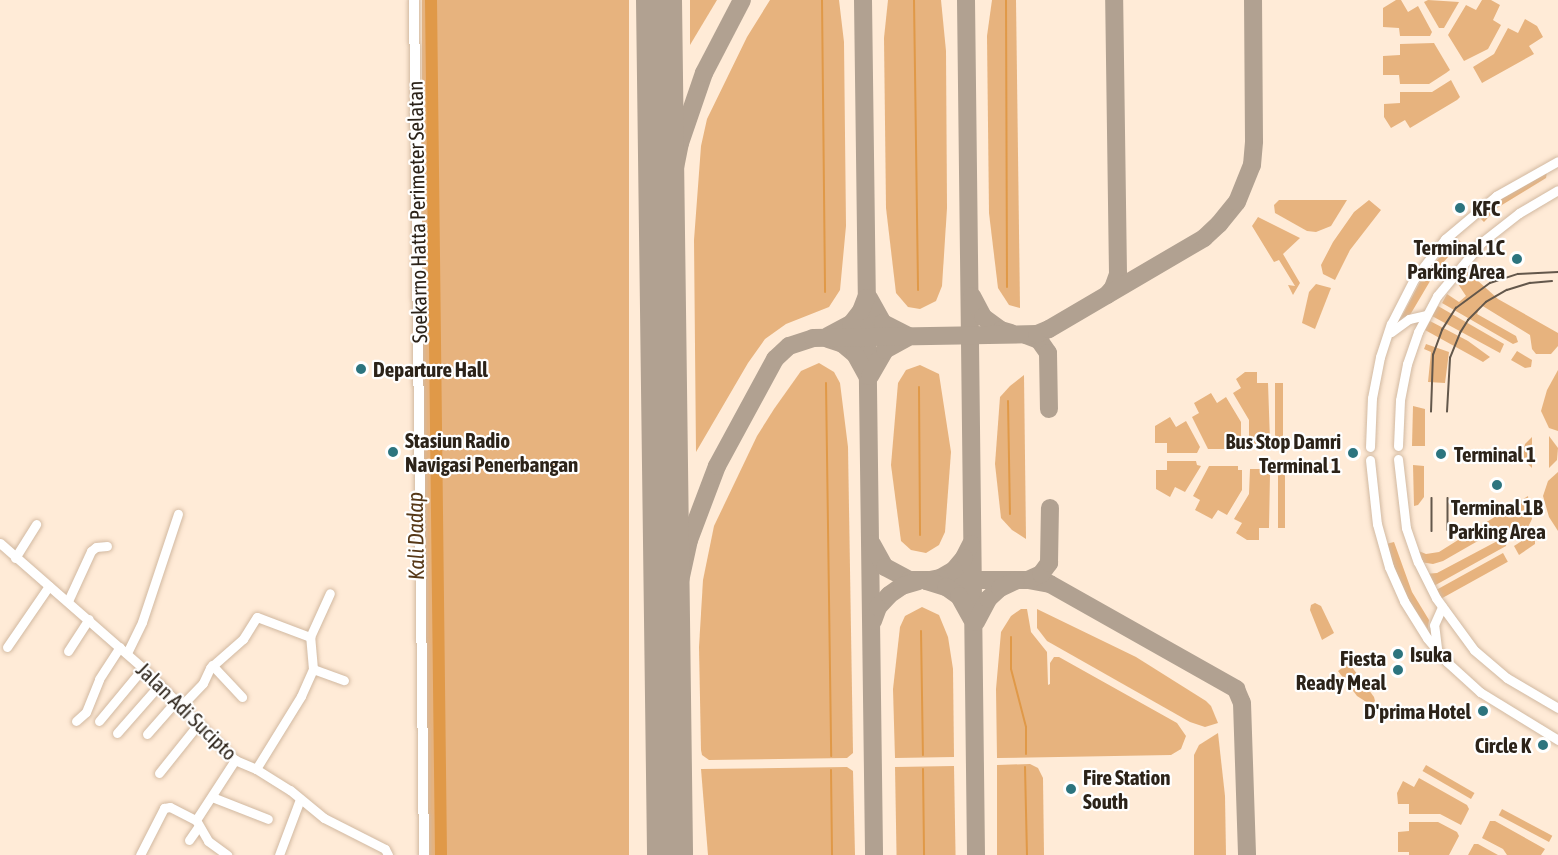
<!DOCTYPE html>
<html>
<head>
<meta charset="utf-8">
<style>
  body { margin:0 }
  #map { position:relative; width:1558px; height:855px; overflow:hidden; background:#ffebd7; font-family:"Asap Condensed",sans-serif }
  div>[style] { position:absolute }
  .green>* { inset:0; background:#e7b37e; transform-origin:0 0 }
  .stream>* { height:2px; margin:-1px; padding:0 1px; transform-origin:1px; border-radius:1px; background:#e09948 }
  .river>* { height:12px; margin:-6px; padding:0 6px; transform-origin:6px; border-radius:6px; background:#e09948 }
  .taxiway>* { height:18px; margin:-9px; padding:0 9px; transform-origin:9px; border-radius:9px; background:#b1a191 }
  .runway>* { height:46px; margin:-23px; padding:0 23px; transform-origin:23px; border-radius:23px; background:#b1a191 }
  .roads { filter:drop-shadow(0 0 2px #d2b9a1) drop-shadow(0 0 2px #d2b9a1) }
  .minor>* { height:9px; margin:-4.5px; padding:0 4.5px; transform-origin:4.5px; border-radius:4.5px; background:#fff }
  .major>* { height:10px; margin:-5px; padding:0 5px; transform-origin:5px; border-radius:5px; background:#fff }
  .tram>* { height:1.5px; margin:-0.75px; padding:0 0.75px; transform-origin:0.75px; border-radius:0.75px; background:#63574b }
  .dots>* { width:16px; height:16px; translate:-50% -50%; box-sizing:border-box; border:3px solid #fff; border-radius:50% }
  span { translate:-50% -50%; white-space:nowrap; text-align:center; line-height:1.15; -webkit-text-stroke:4.5px #fff; paint-order:stroke }
  .poi-label { font-size:21px; color:#2c2319; font-weight:700 }
  .left { translate:0 -50%; text-align:left }
  .right { translate:-100% -50%; text-align:right }
  .street-label { font-size:21px; color:#2c2319 }
  .water-label { font-size:22px; color:#563817; font-style:italic }
</style>
</head>
<body>
<div id="map">
  <div class="green">
    <i style="left:422px;top:0;width:207px;height:855px"></i>
    <i style="clip-path:polygon(690px 0,717px 0,690px 45px)"></i>
    <i style="clip-path:polygon(770px 0,839px 0,844px 42px,846px 226px,840px 290px,829px 307px,786px 324px,765px 339px,748px 363px,696px 452px,694px 240px,701px 146px,707px 119px,747px 37px)"></i>
    <i style="clip-path:polygon(888px 0,941px 0,946px 51px,947px 208px,942px 286px,936px 301px,920px 309px,908px 307px,896px 293px,886px 208px,884px 38px)"></i>
    <i style="clip-path:polygon(992px 0,1016px 0,1020px 308px,1009px 305px,998px 288px,989px 213px,987px 36px)"></i>
    <i style="clip-path:polygon(1396px 0,1401px 0,1408px 12px,1418px 6px,1432px 32px,1430px 36px,1400px 36px,1399px 28px,1383px 27px,1383px 8px)"></i>
    <i style="clip-path:polygon(1428px 0,1459px 2px,1444px 28px,1439px 28px,1424px 2px)"></i>
    <i style="clip-path:polygon(1482px 0,1491px 0,1500px 5px,1493px 20px,1501px 25px,1488px 49px,1464px 61px,1448px 35px,1466px 5px,1476px 10px)"></i>
    <i style="clip-path:polygon(1525px 19px,1537px 26px,1543px 37px,1529px 46px,1534px 54px,1482px 83px,1473px 67px,1494px 54px,1508px 28px,1518px 33px)"></i>
    <i style="clip-path:polygon(1434px 43px,1450px 70px,1446px 73px,1429px 84px,1400px 84px,1399px 75px,1383px 75px,1383px 56px,1400px 55px,1400px 44px)"></i>
    <i style="clip-path:polygon(1451px 80px,1460px 97px,1457px 100px,1410px 128px,1405px 120px,1391px 128px,1384px 117px,1384px 104px,1400px 103px,1400px 92px,1432px 92px)"></i>
    <i style="clip-path:polygon(1547px 172px,1546px 178px,1497px 208px,1484px 222px,1479px 217px,1498px 201px)"></i>
    <i style="clip-path:polygon(1279px 200px,1347px 200px,1331px 226px,1316px 232px,1307px 231px,1275px 213px,1274px 205px)"></i>
    <i style="clip-path:polygon(1369px 200px,1381px 210px,1350px 250px,1335px 280px,1323px 274px,1321px 265px,1333px 242px,1354px 212px)"></i>
    <i style="clip-path:polygon(1258px 217px,1300px 238px,1283px 254px,1300px 283px,1293px 295px,1288px 285px,1295px 286px,1279px 260px,1274px 262px,1252px 226px)"></i>
    <i style="clip-path:polygon(1456px 237px,1461px 242px,1436px 271px,1410px 315px,1401px 318px,1421px 280px)"></i>
    <i style="clip-path:polygon(1466px 270px,1498px 299px,1558px 333px,1558px 346px,1551px 354px,1536px 354px,1532px 349px,1530px 335px,1481px 305px,1477px 314px,1516px 336px,1518px 342px,1513px 344px,1442px 303px,1447px 294px,1459px 302px,1466px 296px,1456px 281px)"></i>
    <i style="clip-path:polygon(1316px 284px,1331px 288px,1315px 329px,1302px 323px,1309px 292px)"></i>
    <i style="clip-path:polygon(1438px 306px,1504px 344px,1500px 353px,1432px 316px)"></i>
    <i style="clip-path:polygon(1430px 321px,1468px 341px,1490px 357px,1483px 362px,1425px 330px)"></i>
    <i style="clip-path:polygon(1426px 344px,1449px 352px,1445px 383px,1428px 382px,1431px 352px,1424px 349px)"></i>
    <i style="clip-path:polygon(1517px 351px,1532px 360px,1531px 367px,1525px 368px,1511px 360px)"></i>
    <i style="clip-path:polygon(819px 363px,834px 372px,840px 383px,848px 447px,853px 753px,847px 758px,709px 760px,702px 755px,701px 750px,699px 647px,703px 580px,714px 526px,757px 436px,774px 409px,801px 371px)"></i>
    <i style="clip-path:polygon(920px 365px,939px 374px,951px 452px,945px 532px,939px 545px,926px 553px,911px 550px,901px 541px,891px 465px,898px 383px,906px 370px)"></i>
    <i style="clip-path:polygon(1558px 370px,1558px 431px,1549px 428px,1541px 411px,1547px 390px)"></i>
    <i style="clip-path:polygon(1245px 372px,1257px 372px,1257px 383px,1268px 383px,1270px 441px,1266px 441px,1266px 445px,1249px 444px,1249px 420px,1233px 393px,1241px 388px,1236px 379px)"></i>
    <i style="clip-path:polygon(1024px 375px,1026px 539px,1012px 530px,1001px 518px,995px 464px,1000px 397px,1010px 386px)"></i>
    <i style="left:1275px;top:383px;width:8px;height:58px"></i>
    <i style="clip-path:polygon(1211px 393px,1217px 403px,1226px 397px,1241px 422px,1241px 445px,1238px 449px,1208px 449px,1192px 417px,1199px 413px,1194px 403px)"></i>
    <i style="clip-path:polygon(1413px 406px,1425px 409px,1425px 446px,1412px 446px)"></i>
    <i style="clip-path:polygon(1170px 417px,1176px 427px,1186px 421px,1200px 447px,1197px 453px,1167px 453px,1167px 443px,1155px 443px,1155px 426px)"></i>
    <i style="clip-path:polygon(1549px 436px,1558px 448px,1557px 460px,1549px 468px)"></i>
    <i style="clip-path:polygon(1532px 437px,1532px 468px,1525px 461px,1523px 453px,1525px 444px)"></i>
    <i style="clip-path:polygon(1167px 461px,1196px 461px,1197px 465px,1201px 466px,1185px 492px,1175px 487px,1170px 497px,1156px 489px,1156px 470px,1167px 470px)"></i>
    <i style="clip-path:polygon(1413px 465px,1424px 466px,1424px 497px,1418px 505px,1414px 506px)"></i>
    <i style="clip-path:polygon(1209px 466px,1238px 466px,1238px 470px,1242px 470px,1242px 490px,1227px 515px,1218px 510px,1212px 519px,1195px 510px,1200px 500px,1193px 496px)"></i>
    <i style="clip-path:polygon(1250px 469px,1266px 469px,1266px 474px,1270px 474px,1269px 528px,1259px 528px,1259px 540px,1247px 540px,1236px 533px,1242px 523px,1234px 519px,1249px 494px)"></i>
    <i style="clip-path:polygon(1558px 472px,1558px 531px,1549px 517px,1543px 496px,1548px 481px)"></i>
    <i style="left:1278px;top:474px;width:7px;height:54px"></i>
    <i style="clip-path:polygon(1528px 496px,1532px 519px,1527px 529px,1515px 530px,1504px 526px,1443px 561px,1433px 564px,1420px 562px,1416px 550px,1426px 554px,1439px 552px)"></i>
    <i style="clip-path:polygon(1528px 537px,1535px 539px,1535px 544px,1519px 555px,1514px 546px)"></i>
    <i style="clip-path:polygon(1503px 538px,1507px 541px,1506px 546px,1432px 587px,1425px 574px,1437px 573px)"></i>
    <i style="clip-path:polygon(1394px 542px,1412px 592px,1429px 620px,1428px 629px,1407px 598px,1396px 572px,1386px 544px)"></i>
    <i style="left:1503px;top:553px;width:10px;height:80px;rotate:61deg"></i>
    <i style="clip-path:polygon(1315px 603px,1321px 606px,1334px 633px,1322px 640px,1310px 610px,1311px 605px)"></i>
    <i style="clip-path:polygon(922px 607px,939px 615px,948px 637px,953px 669px,954px 757px,895px 758px,893px 689px,900px 627px,905px 616px)"></i>
    <i style="clip-path:polygon(1021px 609px,1027px 609px,1031px 632px,1047px 652px,1048px 685px,1050px 684px,1050px 663px,1054px 657px,1059px 657px,1177px 723px,1186px 736px,1181px 749px,1171px 755px,997px 758px,996px 689px,1001px 632px,1011px 616px)"></i>
    <i style="clip-path:polygon(1037px 609px,1136px 657px,1206px 701px,1211px 706px,1218px 723px,1205px 727px,1190px 722px,1047px 641px,1037px 628px)"></i>
    <i style="clip-path:polygon(1349px 663px,1374px 697px,1375px 701px,1371px 705px,1357px 696px,1338px 671px)"></i>
    <i style="clip-path:polygon(1218px 733px,1225px 796px,1226px 855px,1194px 855px,1194px 755px,1199px 745px)"></i>
    <i style="clip-path:polygon(1030px 764px,1038px 768px,1043px 778px,1044px 855px,997px 855px,997px 765px)"></i>
    <i style="left:1426px;top:765px;width:56px;height:7px;rotate:30deg"></i>
    <i style="left:954px;top:766px;width:89px;height:59px;rotate:89deg"></i>
    <i style="clip-path:polygon(847px 767px,853px 771px,855px 855px,708px 855px,701px 769px)"></i>
    <i style="clip-path:polygon(1419px 778px,1467px 805px,1469px 809px,1461px 825px,1440px 814px,1409px 814px,1409px 804px,1398px 804px,1397px 793px,1403px 781px,1414px 787px)"></i>
    <i style="left:1502px;top:809px;width:57px;height:7px;rotate:28deg"></i>
    <i style="clip-path:polygon(1490px 821px,1495px 821px,1545px 849px,1541px 855px,1507px 855px,1503px 849px,1482px 838px)"></i>
    <i style="clip-path:polygon(1409px 822px,1438px 822px,1457px 832px,1459px 836px,1449px 855px,1409px 855px,1409px 852px,1398px 852px,1398px 832px,1409px 831px)"></i>
    <i style="clip-path:polygon(1474px 844px,1478px 844px,1498px 855px,1468px 855px)"></i>
  </div>
  <div class="stream">
    <i style="left:822px;top:0;width:292px;rotate:89.4deg"></i>
    <i style="left:914px;top:0;width:290px;rotate:89.2deg"></i>
    <i style="left:1006px;top:0;width:287px;rotate:89.8deg"></i>
    <i style="left:826px;top:383px;width:373px;rotate:89.2deg"></i>
    <i style="left:919px;top:387px;width:148px;rotate:89.6deg"></i>
    <i style="left:1008px;top:401px;width:113px;rotate:89deg"></i>
    <i style="left:921px;top:631px;width:124px;rotate:89.1deg"></i>
    <i style="left:1011px;top:637px;width:32px;rotate:90deg"></i>
    <i style="left:1011px;top:669px;width:60px;rotate:75.5deg"></i>
    <i style="left:1026px;top:727px;width:27px;rotate:90deg"></i>
    <i style="left:1025px;top:767px;width:88px;rotate:88.7deg"></i>
    <i style="left:923px;top:769px;width:86px;rotate:89.3deg"></i>
    <i style="left:831px;top:770px;width:85px;rotate:89.3deg"></i>
  </div>
  <div class="river">
    <i style="left:431px;top:0;width:855px;rotate:89.33deg"></i>
  </div>
  <div class="taxiway">
    <i style="left:863px;top:0;width:855px;rotate:89.26deg"></i>
    <i style="left:966px;top:0;width:855px;rotate:89.33deg"></i>
    <i style="left:663px;top:277px;width:79px;rotate:-85.7deg"></i>
    <i style="left:669px;top:198px;width:56px;rotate:-78.7deg"></i>
    <i style="left:680px;top:143px;width:74px;rotate:-71.1deg"></i>
    <i style="left:704px;top:73px;width:82px;rotate:-62.5deg"></i>
    <i style="left:1107px;top:295px;width:9px;rotate:-49deg"></i>
    <i style="left:1113px;top:288px;width:15px;rotate:-70deg"></i>
    <i style="left:1118px;top:274px;width:274px;rotate:-90.8deg"></i>
    <i style="left:972px;top:296px;width:24px;rotate:62deg"></i>
    <i style="left:983px;top:317px;width:22px;rotate:36deg"></i>
    <i style="left:1001px;top:330px;width:10px;rotate:17deg"></i>
    <i style="left:869px;top:298px;width:29px;rotate:61deg"></i>
    <i style="left:883px;top:323px;width:27px;rotate:27deg"></i>
    <i style="left:1026px;top:335px;width:14px;rotate:21deg"></i>
    <i style="left:1039px;top:340px;width:16px;rotate:55deg"></i>
    <i style="left:1048px;top:353px;width:56px;rotate:89deg"></i>
    <i style="left:828px;top:336px;width:26px;rotate:-28deg"></i>
    <i style="left:851px;top:324px;width:16px;rotate:-52deg"></i>
    <i style="left:861px;top:311px;width:14px;rotate:-69deg"></i>
    <i style="left:828px;top:339px;width:16px;rotate:18deg"></i>
    <i style="left:843px;top:344px;width:16px;rotate:40deg"></i>
    <i style="left:855px;top:354px;width:25px;rotate:61deg"></i>
    <i style="left:870px;top:376px;width:30px;rotate:-60deg"></i>
    <i style="left:885px;top:350px;width:25px;rotate:-29deg"></i>
    <i style="left:872px;top:544px;width:26px;rotate:61deg"></i>
    <i style="left:885px;top:567px;width:27px;rotate:28deg"></i>
    <i style="left:909px;top:580px;width:119px"></i>
    <i style="left:1028px;top:580px;width:22px;rotate:10deg"></i>
    <i style="left:1050px;top:584px;width:214px;rotate:29.4deg"></i>
    <i style="left:1236px;top:689px;width:15px;rotate:67deg"></i>
    <i style="left:1242px;top:703px;width:152px;rotate:88.1deg"></i>
    <i style="left:971px;top:544px;width:16px;rotate:117deg"></i>
    <i style="left:964px;top:558px;width:16px;rotate:130deg"></i>
    <i style="left:954px;top:570px;width:16px;rotate:150deg"></i>
    <i style="left:940px;top:578px;width:14px;rotate:168deg"></i>
    <i style="left:926px;top:581px;width:21px;rotate:17deg"></i>
    <i style="left:946px;top:587px;width:16px;rotate:35deg"></i>
    <i style="left:959px;top:596px;width:26px;rotate:61deg"></i>
    <i style="left:1028px;top:580px;width:14px;rotate:-25deg"></i>
    <i style="left:1041px;top:574px;width:14px;rotate:-54deg"></i>
    <i style="left:1049px;top:563px;width:55px;rotate:-89deg"></i>
    <i style="left:873px;top:621px;width:15px;rotate:-70deg"></i>
    <i style="left:878px;top:607px;width:16px;rotate:-47deg"></i>
    <i style="left:889px;top:595px;width:16px;rotate:-35deg"></i>
    <i style="left:902px;top:586px;width:17px;rotate:-17deg"></i>
    <i style="left:976px;top:622px;width:26px;rotate:-62deg"></i>
    <i style="left:988px;top:599px;width:16px;rotate:-43deg"></i>
    <i style="left:1000px;top:588px;width:17px;rotate:-25deg"></i>
    <i style="left:668px;top:700px;width:96px;rotate:-85.8deg"></i>
    <i style="left:675px;top:604px;width:66px;rotate:-77.7deg"></i>
    <i style="left:689px;top:540px;width:79px;rotate:-69.3deg"></i>
    <i style="left:717px;top:466px;width:122px;rotate:-61.5deg"></i>
    <i style="left:775px;top:359px;width:19px;rotate:-43deg"></i>
    <i style="left:789px;top:346px;width:25px;rotate:-18deg"></i>
    <i style="left:813px;top:338px;width:224px;rotate:-1deg"></i>
    <i style="left:1037px;top:334px;width:13px;rotate:-23deg"></i>
    <i style="left:1049px;top:329px;width:180px;rotate:-30.4deg"></i>
    <i style="left:1204px;top:238px;width:21px;rotate:-43deg"></i>
    <i style="left:1219px;top:224px;width:28px;rotate:-51deg"></i>
    <i style="left:1237px;top:202px;width:40px;rotate:-68deg"></i>
    <i style="left:1252px;top:165px;width:24px;rotate:-85deg"></i>
    <i style="left:1254px;top:141px;width:141px;rotate:-90.4deg"></i>
    <i style="left:669px;top:764px;width:92px;rotate:80.6deg"></i>
  </div>
  <div class="runway">
    <i style="left:659px;top:0;width:855px;rotate:89.26deg"></i>
  </div>
  <div class="roads">
    <div class="minor">
      <i style="left:1391px;top:332px;width:22px;rotate:-36deg"></i>
      <i style="left:1409px;top:319px;width:17px;rotate:-13deg"></i>
      <i style="left:1398px;top:446px;width:46px;rotate:-87.5deg"></i>
      <i style="left:1400px;top:400px;width:37px;rotate:-79deg"></i>
      <i style="left:1407px;top:364px;width:34px;rotate:-71deg"></i>
      <i style="left:1418px;top:332px;width:41px;rotate:-62.2deg"></i>
      <i style="left:1437px;top:296px;width:70px;rotate:-50.2deg"></i>
      <i style="left:1482px;top:242px;width:47px;rotate:-38.1deg"></i>
      <i style="left:1519px;top:213px;width:45px;rotate:-30.5deg"></i>
      <i style="left:1370px;top:447px;width:49px;rotate:-87.7deg"></i>
      <i style="left:1372px;top:398px;width:42px;rotate:-79deg"></i>
      <i style="left:1380px;top:357px;width:35px;rotate:-72deg"></i>
      <i style="left:1391px;top:324px;width:51px;rotate:-62.9deg"></i>
      <i style="left:1414px;top:279px;width:51px;rotate:-52.2deg"></i>
      <i style="left:1445px;top:239px;width:67px;rotate:-40.1deg"></i>
      <i style="left:1496px;top:196px;width:71px;rotate:-29.4deg"></i>
      <i style="left:1398px;top:459px;width:69px;rotate:83.4deg"></i>
      <i style="left:1406px;top:528px;width:36px;rotate:71deg"></i>
      <i style="left:1418px;top:562px;width:40px;rotate:63.4deg"></i>
      <i style="left:1436px;top:598px;width:64px;rotate:53.8deg"></i>
      <i style="left:1474px;top:650px;width:43px;rotate:40.3deg"></i>
      <i style="left:1507px;top:678px;width:59px;rotate:30.5deg"></i>
      <i style="left:1370px;top:460px;width:64px;rotate:83.8deg"></i>
      <i style="left:1377px;top:524px;width:45px;rotate:74.4deg"></i>
      <i style="left:1389px;top:567px;width:37px;rotate:66deg"></i>
      <i style="left:1404px;top:601px;width:44px;rotate:58.1deg"></i>
      <i style="left:1427px;top:638px;width:31px;rotate:50deg"></i>
      <i style="left:1447px;top:662px;width:45px;rotate:42.3deg"></i>
      <i style="left:1480px;top:692px;width:92px;rotate:31.6deg"></i>
      <i style="left:0;top:543px;width:190px;rotate:41.2deg"></i>
      <i style="left:143px;top:668px;width:130px;rotate:45deg"></i>
      <i style="left:235px;top:760px;width:23px;rotate:23deg"></i>
      <i style="left:256px;top:769px;width:40px;rotate:32deg"></i>
      <i style="left:290px;top:790px;width:44px;rotate:39.5deg"></i>
      <i style="left:324px;top:818px;width:68px;rotate:26.9deg"></i>
      <i style="left:385px;top:849px;width:7px;rotate:63deg"></i>
      <i style="left:15px;top:558px;width:40px;rotate:-58deg"></i>
      <i style="left:68px;top:601px;width:55px;rotate:-65.3deg"></i>
      <i style="left:91px;top:551px;width:6px;rotate:-39deg"></i>
      <i style="left:96px;top:547px;width:11px;rotate:-5deg"></i>
      <i style="left:310px;top:637px;width:48px;rotate:-65.6deg"></i>
      <i style="left:7px;top:647px;width:74px;rotate:-55.5deg"></i>
      <i style="left:1437px;top:648px;width:23px;rotate:-97deg"></i>
      <i style="left:1434px;top:625px;width:20px;rotate:-66deg"></i>
      <i style="left:68px;top:651px;width:38px;rotate:-57deg"></i>
      <i style="left:127px;top:653px;width:34px;rotate:-64deg"></i>
      <i style="left:142px;top:622px;width:114px;rotate:-71.6deg"></i>
      <i style="left:212px;top:665px;width:44px;rotate:46.8deg"></i>
      <i style="left:313px;top:669px;width:33px;rotate:20deg"></i>
      <i style="left:182px;top:705px;width:30px;rotate:-46deg"></i>
      <i style="left:203px;top:683px;width:17px;rotate:-65deg"></i>
      <i style="left:210px;top:668px;width:44px;rotate:-41.3deg"></i>
      <i style="left:243px;top:639px;width:26px;rotate:-58deg"></i>
      <i style="left:257px;top:617px;width:57px;rotate:20.7deg"></i>
      <i style="left:76px;top:721px;width:13px;rotate:-42deg"></i>
      <i style="left:86px;top:712px;width:35px;rotate:-68deg"></i>
      <i style="left:99px;top:679px;width:38px;rotate:-57deg"></i>
      <i style="left:99px;top:721px;width:69px;rotate:-50.3deg"></i>
      <i style="left:117px;top:733px;width:65px;rotate:-48.7deg"></i>
      <i style="left:147px;top:734px;width:45px;rotate:-48.6deg"></i>
      <i style="left:256px;top:769px;width:86px;rotate:-58.3deg"></i>
      <i style="left:301px;top:696px;width:30px;rotate:-66deg"></i>
      <i style="left:313px;top:669px;width:32px;rotate:-95deg"></i>
      <i style="left:159px;top:773px;width:64px;rotate:-51.3deg"></i>
      <i style="left:212px;top:797px;width:60px;rotate:21.4deg"></i>
      <i style="left:196px;top:820px;width:24px;rotate:60deg"></i>
      <i style="left:208px;top:841px;width:24px;rotate:36deg"></i>
      <i style="left:189px;top:840px;width:16px;rotate:-55deg"></i>
      <i style="left:140px;top:855px;width:53px;rotate:-62.9deg"></i>
      <i style="left:164px;top:808px;width:6px;rotate:-9deg"></i>
      <i style="left:170px;top:807px;width:29px;rotate:27deg"></i>
      <i style="left:196px;top:820px;width:72px;rotate:-57deg"></i>
      <i style="left:279px;top:855px;width:60px;rotate:-69.4deg"></i>
    </div>
    <div class="major">
      <i style="left:414px;top:0;width:855px;rotate:89.33deg"></i>
    </div>
  </div>
  <div class="tram">
    <i style="left:1431px;top:412px;width:57px;rotate:-88deg"></i>
    <i style="left:1433px;top:355px;width:27px;rotate:-70deg"></i>
    <i style="left:1442px;top:330px;width:26px;rotate:-58deg"></i>
    <i style="left:1456px;top:308px;width:42px;rotate:-36.3deg"></i>
    <i style="left:1490px;top:283px;width:29px;rotate:-18deg"></i>
    <i style="left:1518px;top:274px;width:40px;rotate:-2.9deg"></i>
    <i style="left:1447px;top:412px;width:54px;rotate:-86.8deg"></i>
    <i style="left:1450px;top:358px;width:27px;rotate:-68deg"></i>
    <i style="left:1460px;top:333px;width:15px;rotate:-58deg"></i>
    <i style="left:1468px;top:320px;width:25px;rotate:-45deg"></i>
    <i style="left:1486px;top:302px;width:24px;rotate:-30deg"></i>
    <i style="left:1507px;top:290px;width:24px;rotate:-17deg"></i>
    <i style="left:1530px;top:283px;width:22px;rotate:-5deg"></i>
    <i style="left:1432px;top:498px;width:33px;rotate:90deg"></i>
    <i style="left:1448px;top:498px;width:32px;rotate:90deg"></i>
  </div>
  <div class="dots">
    <i style="left:1460px;top:208px;background:#2c747e"></i>
    <i style="left:1517px;top:259px;background:#2c747e"></i>
    <i style="left:361px;top:369px;background:#2c747e"></i>
    <i style="left:393px;top:452px;background:#2c747e"></i>
    <i style="left:1353px;top:453px;background:#2c747e"></i>
    <i style="left:1441px;top:454px;background:#2c747e"></i>
    <i style="left:1497px;top:485px;background:#2c747e"></i>
    <i style="left:1398px;top:654px;background:#2c747e"></i>
    <i style="left:1398px;top:670px;background:#2c747e"></i>
    <i style="left:1483px;top:711px;background:#2c747e"></i>
    <i style="left:1543px;top:745px;background:#2c747e"></i>
    <i style="left:1071px;top:789px;background:#2c747e"></i>
  </div>
  <div class="poi-label">
    <span class="left" style="left:1472px;top:208px">KFC</span>
    <span class="right" style="left:1505px;top:259px">Terminal 1C<br>Parking Area</span>
    <span class="left" style="left:373px;top:369px">Departure Hall</span>
    <span class="left" style="left:405px;top:452px">Stasiun Radio<br>Navigasi Penerbangan</span>
    <span class="right" style="left:1341px;top:453px">Bus Stop Damri<br>Terminal 1</span>
    <span class="left" style="left:1454px;top:454px">Terminal 1</span>
    <span style="left:1497px;top:519px">Terminal 1B<br>Parking Area</span>
    <span class="left" style="left:1410px;top:654px">Isuka</span>
    <span class="right" style="left:1386px;top:670px">Fiesta<br>Ready Meal</span>
    <span class="right" style="left:1471px;top:711px">D'prima Hotel</span>
    <span class="right" style="left:1531px;top:745px">Circle K</span>
    <span class="left" style="left:1083px;top:789px">Fire Station<br>South</span>
  </div>
  <div class="street-label">
    <span style="left:417px;top:212px;rotate:-91deg">Soekarno Hatta Perimeter Selatan</span>
    <span style="left:187px;top:711px;rotate:44deg">Jalan Adi Sucipto</span>
  </div>
  <div class="water-label">
    <span style="left:416px;top:536px;rotate:-91deg">Kali Dadap</span>
  </div>
</div>
</body>
</html>
